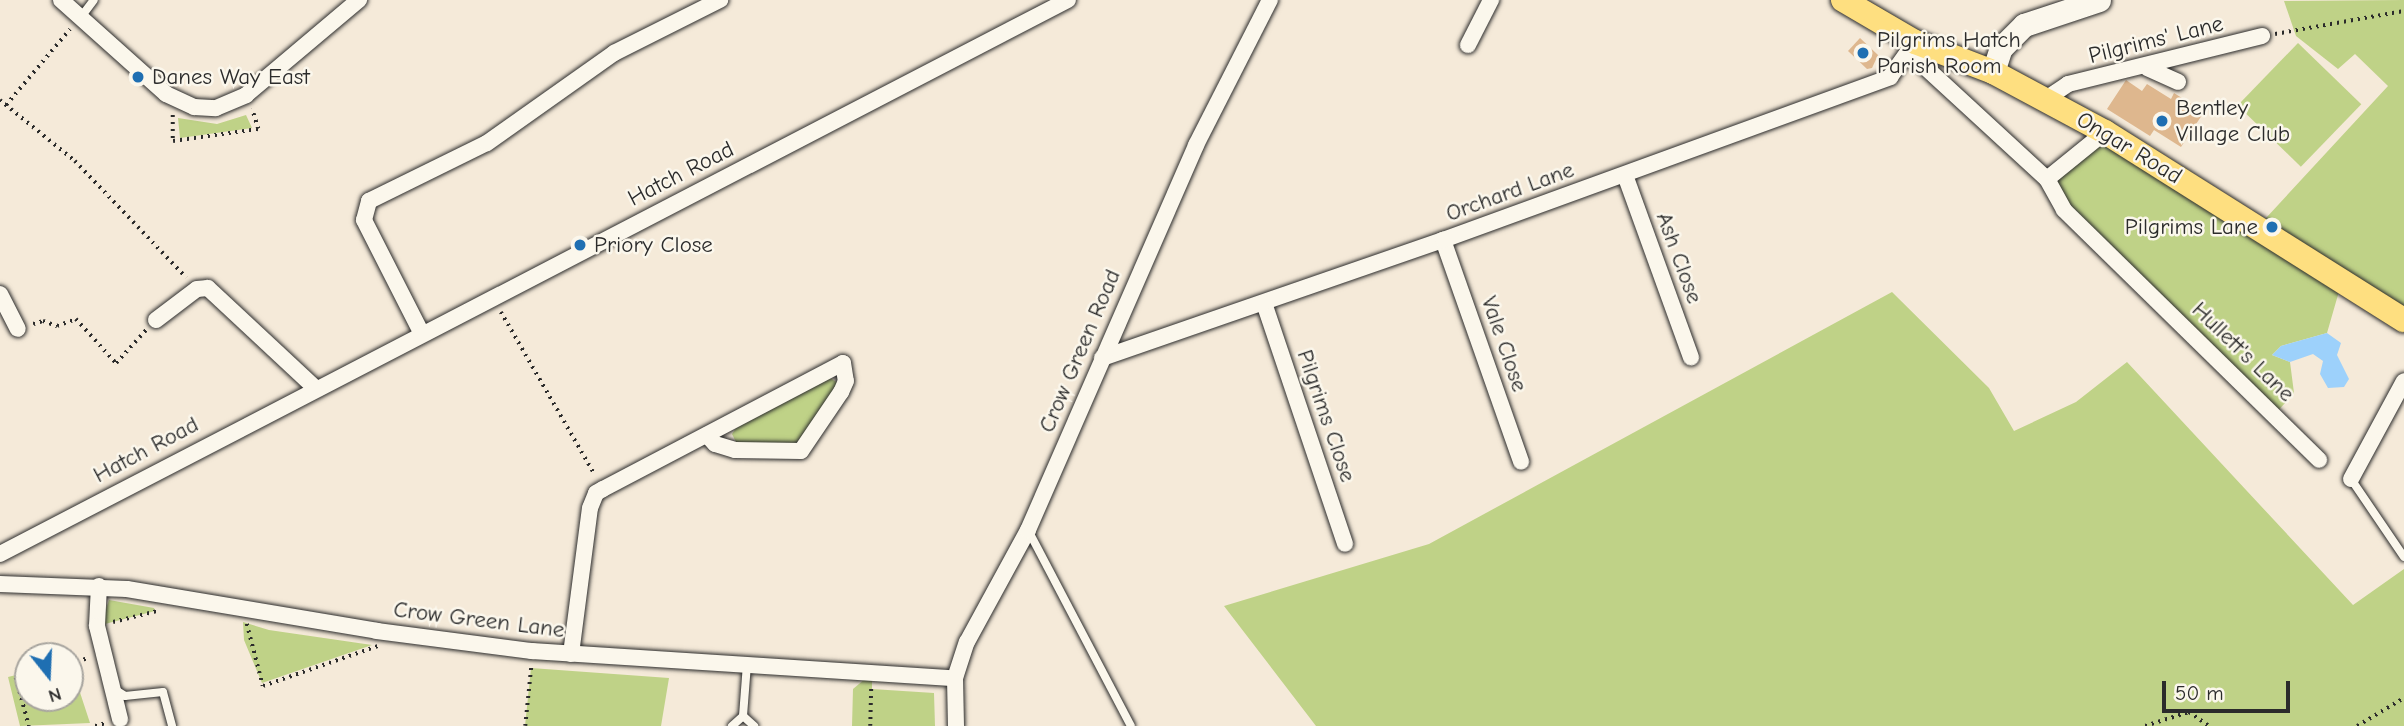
<!DOCTYPE html>
<html>
<head>
<meta charset="utf-8">
<style>
  body { margin:0 }
  #map { position:relative; width:2404px; height:726px; overflow:hidden; background:#f5ead9; font-family:"Comic Neue",sans-serif }
  div>[style] { position:absolute }
  .green>* { inset:0; background:#bfd287; transform-origin:0 0 }
  .water>* { inset:0; background:#9dd1fb }
  .building>* { inset:0; background:#deb78e }
  .path>* { height:3.5px; margin-top:-1.75px; transform-origin:0; background:repeating-linear-gradient(90deg,#2b2b2b 0 2px,transparent 0 7px) }
  .roads { filter:drop-shadow(0 0 2px #2b2b2b) drop-shadow(0 0 2px #2b2b2b) }
  .lane>* { height:8px; margin:-4px; padding:0 4px; transform-origin:4px; border-radius:4px; background:#fbf7ec }
  .street>* { height:16px; margin:-8px; padding:0 8px; transform-origin:8px; border-radius:8px; background:#fbf7ec }
  .secondary>* { height:23px; margin:-11.5px; padding:0 11.5px; transform-origin:11.5px; border-radius:11.5px; background:#fbf7ec }
  .primary>* { height:24px; margin:-12px; padding:0 12px; transform-origin:12px; border-radius:12px; background:#fedf80 }
  .dots>* { width:19px; height:19px; translate:-50% -50%; box-sizing:border-box; border:4px solid #fbf7ec; border-radius:50% }
  span { translate:-50% -50%; white-space:nowrap; text-align:center; line-height:1.15; -webkit-text-stroke:5px #fbf7ec; paint-order:stroke }
  .poi-label { font-size:23px; color:#2b2b2b }
  .left { translate:0 -50%; text-align:left }
  .right { translate:-100% -50%; text-align:right }
  .street-label { font-size:23px; color:#2b2b2b }
  .north { position:absolute; left:14px; top:642px; width:70px; height:70px; box-sizing:border-box; background:#fbf7ec; border:2px solid #a8a59f; border-radius:50%; rotate:162deg; font-size:19px; font-weight:700; line-height:28px; text-align:center; color:#2b2b2b }
  .north::after { content:''; display:block; margin:auto; width:24px; height:32px; background:#1f6fb2; clip-path:polygon(50% 0,100% 100%,50% 72%,0 100%) }
  .scale { position:absolute; left:2162px; top:681px; width:128px; height:32px; box-sizing:border-box; border:4px solid #2b2b2b; border-top:0; padding-left:9px; font-size:21px; line-height:24px; white-space:nowrap; color:#2b2b2b; -webkit-text-stroke:5px #fbf7ec; paint-order:stroke }
</style>
</head>
<body>
<div id="map">
  <div class="green">
    <i style="clip-path:polygon(2404px 0,2404px 320px,2342px 281px,2327px 333px,2281px 346px,2272px 355px,2290px 362px,2294px 393px,2275px 414px,2064px 210px,2047px 179px,2105px 132px,2261px 230px,2266px 218px,2388px 86px,2355px 54px,2338px 69px,2296px 36px,2284px 1px)"></i>
    <i style="left:2298px;top:43px;width:88px;height:87px;rotate:44deg"></i>
    <i style="clip-path:polygon(246px 115px,252px 128px,180px 138px,178px 118px,217px 124px)"></i>
    <i style="clip-path:polygon(1892px 292px,1989px 388px,2014px 431px,2076px 402px,2127px 362px,2353px 605px,2404px 569px,2404px 726px,1316px 726px,1224px 606px,1429px 544px)"></i>
    <i style="clip-path:polygon(830px 378px,838px 383px,799px 446px,737px 444px,732px 434px,736px 428px)"></i>
    <i style="clip-path:polygon(109px 600px,154px 608px,155px 611px,101px 625px)"></i>
    <i style="clip-path:polygon(243px 622px,269px 630px,372px 645px,262px 683px,244px 640px)"></i>
    <i style="clip-path:polygon(70px 662px,90px 723px,20px 726px,8px 677px,28px 672px,28px 698px,70px 698px)"></i>
    <i style="clip-path:polygon(531px 668px,669px 678px,661px 726px,525px 726px)"></i>
    <i style="clip-path:polygon(872px 673px,872px 689px,934px 693px,935px 726px,852px 726px,853px 689px)"></i>
  </div>
  <div class="water">
    <i style="clip-path:polygon(2327px 333px,2341px 343px,2337px 355px,2349px 379px,2344px 387px,2328px 388px,2320px 374px,2323px 361px,2313px 354px,2290px 362px,2272px 355px,2281px 346px)"></i>
  </div>
  <div class="building">
    <i style="clip-path:polygon(1860px 38px,1878px 55px,1872px 68px,1867px 69px,1848px 51px)"></i>
    <i style="clip-path:polygon(2126px 80px,2142px 91px,2147px 84px,2171px 99px,2174px 93px,2204px 112px,2181px 147px,2154px 130px,2150px 136px,2107px 109px)"></i>
  </div>
  <div class="path">
    <i style="left:2275px;top:34px;width:131px;rotate:-10.1deg"></i>
    <i style="left:0;top:100px;width:97px;rotate:39.1deg"></i>
    <i style="left:75px;top:161px;width:161px;rotate:46.3deg"></i>
    <i style="left:6px;top:105px;width:99px;rotate:-49.9deg"></i>
    <i style="left:173px;top:115px;width:26px;rotate:90deg"></i>
    <i style="left:173px;top:141px;width:86px;rotate:-8deg"></i>
    <i style="left:258px;top:129px;width:21px;rotate:-107deg"></i>
    <i style="left:501px;top:312px;width:188px;rotate:60deg"></i>
    <i style="left:33px;top:324px;width:10px;rotate:-17deg"></i>
    <i style="left:43px;top:321px;width:15px;rotate:20deg"></i>
    <i style="left:57px;top:326px;width:20px;rotate:-20deg"></i>
    <i style="left:76px;top:319px;width:59px;rotate:47.7deg"></i>
    <i style="left:116px;top:363px;width:45px;rotate:-47.7deg"></i>
    <i style="left:113px;top:622px;width:45px;rotate:-14deg"></i>
    <i style="left:247px;top:624px;width:64px;rotate:75.5deg"></i>
    <i style="left:263px;top:686px;width:122px;rotate:-19.2deg"></i>
    <i style="left:70px;top:663px;width:20px;rotate:-15deg"></i>
    <i style="left:28px;top:674px;width:13px;rotate:162deg"></i>
    <i style="left:16px;top:678px;width:50px;rotate:74.8deg"></i>
    <i style="left:95px;top:726px;width:11px;rotate:-15deg"></i>
    <i style="left:525px;top:726px;width:59px;rotate:-84.2deg"></i>
    <i style="left:870px;top:726px;width:40px;rotate:-88.6deg"></i>
    <i style="left:2145px;top:726px;width:46px;rotate:-17.7deg"></i>
    <i style="left:2189px;top:712px;width:24px;rotate:35deg"></i>
    <i style="left:2357px;top:726px;width:55px;rotate:-30.8deg"></i>
  </div>
  <div class="roads">
    <div class="lane">
      <i style="left:81px;top:17px;width:21px;rotate:-53deg"></i>
      <i style="left:2351px;top:479px;width:94px;rotate:55.8deg"></i>
      <i style="left:1028px;top:530px;width:221px;rotate:62.3deg"></i>
      <i style="left:114px;top:689px;width:13px;rotate:32deg"></i>
      <i style="left:125px;top:696px;width:38px;rotate:-6deg"></i>
      <i style="left:163px;top:692px;width:35px;rotate:75deg"></i>
      <i style="left:743px;top:716px;width:15px;rotate:42deg"></i>
      <i style="left:732px;top:726px;width:15px;rotate:-42deg"></i>
      <i style="left:743px;top:716px;width:52px;rotate:-85.6deg"></i>
    </div>
    <div class="street">
      <i style="left:61px;top:0;width:141px;rotate:41.8deg"></i>
      <i style="left:166px;top:94px;width:31px;rotate:25deg"></i>
      <i style="left:194px;top:107px;width:22px;rotate:3deg"></i>
      <i style="left:216px;top:108px;width:33px;rotate:-23deg"></i>
      <i style="left:246px;top:95px;width:148px;rotate:-40.1deg"></i>
      <i style="left:1915px;top:42px;width:26px;rotate:69deg"></i>
      <i style="left:1924px;top:66px;width:167px;rotate:42.6deg"></i>
      <i style="left:2047px;top:179px;width:35px;rotate:61deg"></i>
      <i style="left:2064px;top:210px;width:357px;rotate:44.4deg"></i>
      <i style="left:1468px;top:45px;width:51px;rotate:-62.9deg"></i>
      <i style="left:2147px;top:68px;width:34px;rotate:24deg"></i>
      <i style="left:2046px;top:99px;width:27px;rotate:-34deg"></i>
      <i style="left:2068px;top:84px;width:200px;rotate:-13.9deg"></i>
      <i style="left:1625px;top:175px;width:194px;rotate:70.1deg"></i>
      <i style="left:2047px;top:179px;width:75px;rotate:-39deg"></i>
      <i style="left:1443px;top:240px;width:235px;rotate:70.6deg"></i>
      <i style="left:0;top:294px;width:39px;rotate:63deg"></i>
      <i style="left:1264px;top:303px;width:254px;rotate:71.4deg"></i>
      <i style="left:156px;top:320px;width:51px;rotate:-37.1deg"></i>
      <i style="left:197px;top:289px;width:11px;rotate:-5deg"></i>
      <i style="left:208px;top:288px;width:145px;rotate:43deg"></i>
      <i style="left:422px;top:334px;width:128px;rotate:-117deg"></i>
      <i style="left:364px;top:220px;width:20px;rotate:-75deg"></i>
      <i style="left:369px;top:201px;width:131px;rotate:-26.2deg"></i>
      <i style="left:487px;top:143px;width:156px;rotate:-35.3deg"></i>
      <i style="left:614px;top:53px;width:119px;rotate:-26.6deg"></i>
      <i style="left:1102px;top:358px;width:361px;rotate:-19.1deg"></i>
      <i style="left:1443px;top:240px;width:476px;rotate:-20deg"></i>
      <i style="left:1890px;top:77px;width:43px;rotate:-54.5deg"></i>
      <i style="left:2351px;top:479px;width:111px;rotate:-61.6deg"></i>
      <i style="left:0;top:554px;width:1203px;rotate:-27.42deg"></i>
      <i style="left:0;top:584px;width:127px;rotate:2.3deg"></i>
      <i style="left:127px;top:589px;width:254px;rotate:9.5deg"></i>
      <i style="left:377px;top:631px;width:156px;rotate:7.4deg"></i>
      <i style="left:532px;top:651px;width:424px;rotate:3.7deg"></i>
      <i style="left:99px;top:586px;width:40px;rotate:92.9deg"></i>
      <i style="left:97px;top:626px;width:96px;rotate:76.1deg"></i>
      <i style="left:571px;top:654px;width:147px;rotate:-82.6deg"></i>
      <i style="left:590px;top:508px;width:16px;rotate:-68deg"></i>
      <i style="left:596px;top:493px;width:8px;rotate:-30deg"></i>
      <i style="left:603px;top:489px;width:271px;rotate:-27.7deg"></i>
      <i style="left:843px;top:363px;width:18px;rotate:81deg"></i>
      <i style="left:846px;top:381px;width:12px;rotate:114deg"></i>
      <i style="left:841px;top:392px;width:71px;rotate:124.1deg"></i>
      <i style="left:801px;top:451px;width:66px;rotate:-179.1deg"></i>
      <i style="left:735px;top:450px;width:21px;rotate:-163deg"></i>
      <i style="left:715px;top:444px;width:12px;rotate:-132deg"></i>
      <i style="left:956px;top:726px;width:48px;rotate:-91.2deg"></i>
      <i style="left:955px;top:678px;width:38px;rotate:-72deg"></i>
      <i style="left:967px;top:642px;width:128px;rotate:-61.4deg"></i>
      <i style="left:1028px;top:530px;width:420px;rotate:-66.4deg"></i>
      <i style="left:1196px;top:145px;width:163px;rotate:-63deg"></i>
    </div>
    <div class="secondary">
      <i style="left:1993px;top:72px;width:25px;rotate:-72deg"></i>
      <i style="left:2001px;top:48px;width:33px;rotate:-45deg"></i>
      <i style="left:2024px;top:25px;width:79px;rotate:-18.4deg"></i>
    </div>
    <div class="primary">
      <i style="left:1843px;top:0;width:83px;rotate:30.3deg"></i>
      <i style="left:1915px;top:42px;width:84px;rotate:21deg"></i>
      <i style="left:1993px;top:72px;width:127px;rotate:28.2deg"></i>
      <i style="left:2105px;top:132px;width:353px;rotate:32.2deg"></i>
    </div>
  </div>
  <div class="dots">
    <i style="left:1863px;top:53px;background:#1f6fb2"></i>
    <i style="left:138px;top:77px;background:#1f6fb2"></i>
    <i style="left:2162px;top:121px;background:#1f6fb2"></i>
    <i style="left:2272px;top:227px;background:#1f6fb2"></i>
    <i style="left:580px;top:245px;background:#1f6fb2"></i>
  </div>
  <div class="poi-label">
    <span class="left" style="left:1877px;top:53px">Pilgrims Hatch<br>Parish Room</span>
    <span class="left" style="left:152px;top:77px">Danes Way East</span>
    <span class="left" style="left:2176px;top:121px">Bentley<br>Village Club</span>
    <span class="right" style="left:2258px;top:227px">Pilgrims Lane</span>
    <span class="left" style="left:594px;top:245px">Priory Close</span>
  </div>
  <div class="street-label">
    <span style="left:2156px;top:40px;rotate:-14deg">Pilgrims' Lane</span>
    <span style="left:2129px;top:148px;rotate:31deg">Ongar Road</span>
    <span style="left:681px;top:174px;rotate:-27deg">Hatch Road</span>
    <span style="left:1510px;top:192px;rotate:-20deg">Orchard Lane</span>
    <span style="left:1679px;top:258px;rotate:70deg">Ash Close</span>
    <span style="left:1504px;top:344px;rotate:71deg">Vale Close</span>
    <span style="left:1080px;top:351px;rotate:-67deg">Crow Green Road</span>
    <span style="left:2243px;top:352px;rotate:44deg">Hullett's Lane</span>
    <span style="left:1326px;top:416px;rotate:71deg">Pilgrims Close</span>
    <span style="left:146px;top:450px;rotate:-28deg">Hatch Road</span>
    <span style="left:479px;top:620px;rotate:7deg">Crow Green Lane</span>
  </div>
  <div class="north">N</div>
  <div class="scale">50 m</div>
</div>
</body>
</html>
